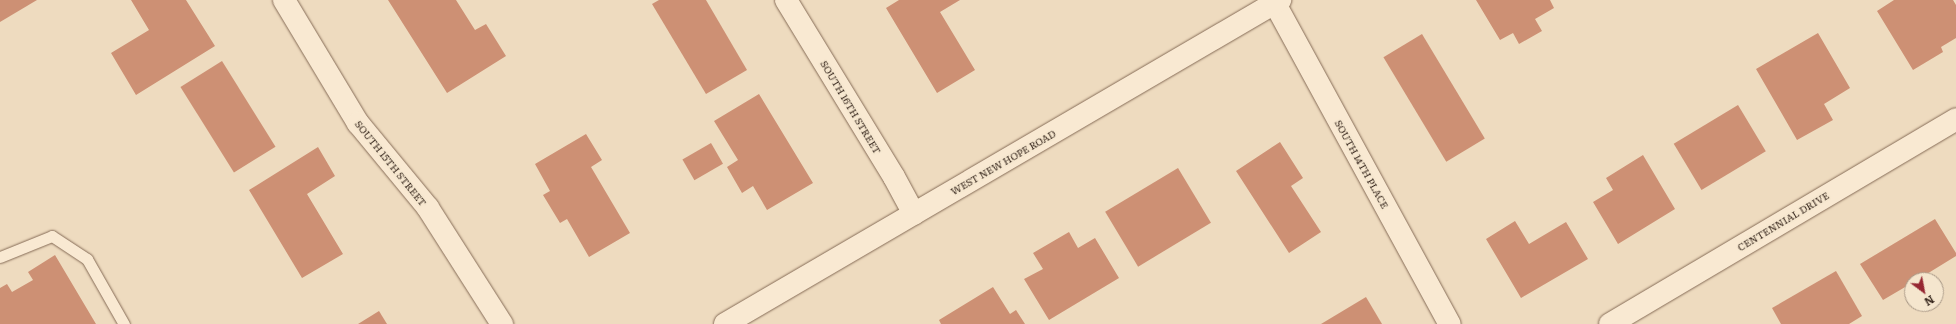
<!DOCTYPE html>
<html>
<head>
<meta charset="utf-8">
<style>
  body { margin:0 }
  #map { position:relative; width:1956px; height:324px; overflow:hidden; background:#eedbbf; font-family:Literata,serif }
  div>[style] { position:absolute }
  .building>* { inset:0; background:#cd9074; transform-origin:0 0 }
  .roads { filter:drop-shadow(0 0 1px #866c57) drop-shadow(0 0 1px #866c57) }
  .lane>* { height:11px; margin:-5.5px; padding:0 5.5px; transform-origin:5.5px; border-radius:5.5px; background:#f9e9d2 }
  .street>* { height:22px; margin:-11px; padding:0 11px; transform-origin:11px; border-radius:11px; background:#f9e9d2 }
  .secondary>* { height:22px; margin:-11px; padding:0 11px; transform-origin:11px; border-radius:11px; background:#f9e9d2 }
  span { translate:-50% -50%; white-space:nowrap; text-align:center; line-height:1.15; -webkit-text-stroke:3px #f5e6ce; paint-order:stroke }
  .street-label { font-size:10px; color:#36261c }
  .north { position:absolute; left:1904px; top:272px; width:40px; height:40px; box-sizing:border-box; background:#f5e6ce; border:1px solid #a99987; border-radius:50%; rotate:148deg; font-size:11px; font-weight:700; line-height:16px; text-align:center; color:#36261c }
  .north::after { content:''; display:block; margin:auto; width:14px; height:18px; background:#962732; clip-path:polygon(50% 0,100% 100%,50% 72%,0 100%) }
</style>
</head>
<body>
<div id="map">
  <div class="building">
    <i style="clip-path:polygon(0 0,37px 0,0 22px)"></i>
    <i style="clip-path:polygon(131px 0,186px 0,215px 46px,136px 95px,111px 53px,149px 30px)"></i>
    <i style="clip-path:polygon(388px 0,456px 0,475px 30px,486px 24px,506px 56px,447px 93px)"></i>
    <i style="clip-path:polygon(659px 0,706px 0,747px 70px,706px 94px,652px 4px)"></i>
    <i style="clip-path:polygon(899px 0,960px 0,940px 12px,975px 70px,937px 93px,886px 8px)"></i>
    <i style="clip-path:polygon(1476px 0,1550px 0,1554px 8px,1535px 19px,1542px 31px,1519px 44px,1513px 33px,1500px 40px)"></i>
    <i style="clip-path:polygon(1894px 0,1953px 0,1956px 5px,1956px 38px,1941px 47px,1943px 52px,1913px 70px,1877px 11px)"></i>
    <i style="clip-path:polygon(1818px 33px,1850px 88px,1824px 104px,1833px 120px,1797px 140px,1756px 69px)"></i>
    <i style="left:1422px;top:34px;width:122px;height:45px;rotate:59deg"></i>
    <i style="left:222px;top:61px;width:101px;height:49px;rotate:58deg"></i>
    <i style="clip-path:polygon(759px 94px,813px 183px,767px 210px,753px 186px,742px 193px,727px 167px,738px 160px,714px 121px)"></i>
    <i style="left:1738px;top:105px;width:54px;height:75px;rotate:59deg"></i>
    <i style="clip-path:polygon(586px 134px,602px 160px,591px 167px,630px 233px,589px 257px,567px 219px,560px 223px,543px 195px,550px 191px,535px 164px)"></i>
    <i style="clip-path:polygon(1280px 142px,1303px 178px,1291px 186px,1321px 232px,1289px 253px,1236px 171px)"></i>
    <i style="left:711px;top:143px;width:24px;height:33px;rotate:60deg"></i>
    <i style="clip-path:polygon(318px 147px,335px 176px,307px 194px,343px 254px,302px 278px,249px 190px)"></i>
    <i style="clip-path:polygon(1643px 155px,1675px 209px,1618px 244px,1593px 202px,1613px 190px,1606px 178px)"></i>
    <i style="left:1178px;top:168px;width:64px;height:85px;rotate:59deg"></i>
    <i style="clip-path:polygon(1935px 219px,1956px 253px,1956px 256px,1917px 280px,1912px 280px,1912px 283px,1883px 300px,1860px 264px)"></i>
    <i style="clip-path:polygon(1515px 221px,1529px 244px,1566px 222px,1588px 259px,1521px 298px,1486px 239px)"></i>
    <i style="clip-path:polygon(1069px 232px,1078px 248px,1095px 238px,1119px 278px,1049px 320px,1024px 279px,1043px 269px,1033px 253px)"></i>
    <i style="clip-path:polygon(55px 255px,96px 324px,0 324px,0 288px,7px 284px,12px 292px,33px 280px,28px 272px)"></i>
    <i style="clip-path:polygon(1836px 271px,1862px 316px,1849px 324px,1781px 324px,1772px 308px)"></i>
    <i style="clip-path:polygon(993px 287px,1010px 314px,1016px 310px,1025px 324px,941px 324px,939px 320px)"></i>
    <i style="clip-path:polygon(1366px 297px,1382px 324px,1321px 324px)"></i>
    <i style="clip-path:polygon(379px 311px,387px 324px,358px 324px)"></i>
  </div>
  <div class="roads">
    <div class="lane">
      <i style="left:0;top:257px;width:56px;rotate:-22deg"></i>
      <i style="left:52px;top:236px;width:42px;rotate:33.3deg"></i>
      <i style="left:87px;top:259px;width:75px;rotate:60.4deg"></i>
    </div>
    <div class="street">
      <i style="left:284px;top:0;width:144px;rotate:59deg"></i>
      <i style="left:358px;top:123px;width:110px;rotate:50.5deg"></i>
      <i style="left:428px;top:208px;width:138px;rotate:57.5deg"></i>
      <i style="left:786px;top:0;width:207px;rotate:58.6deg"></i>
      <i style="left:894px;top:177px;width:42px;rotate:61.6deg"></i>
      <i style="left:1273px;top:0;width:369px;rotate:61.4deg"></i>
      <i style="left:1610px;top:324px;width:402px;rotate:-30.6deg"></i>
    </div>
    <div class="secondary">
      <i style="left:725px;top:324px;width:643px;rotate:-30.28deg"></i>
    </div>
  </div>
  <div class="street-label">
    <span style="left:851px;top:107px;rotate:59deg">SOUTH 16TH STREET</span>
    <span style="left:1003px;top:162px;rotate:-30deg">WEST NEW HOPE ROAD</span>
    <span style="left:391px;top:163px;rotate:51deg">SOUTH 15TH STREET</span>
    <span style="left:1362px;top:164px;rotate:61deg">SOUTH 14TH PLACE</span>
    <span style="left:1783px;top:221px;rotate:-31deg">CENTENNIAL DRIVE</span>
  </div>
  <div class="north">N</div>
</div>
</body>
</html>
